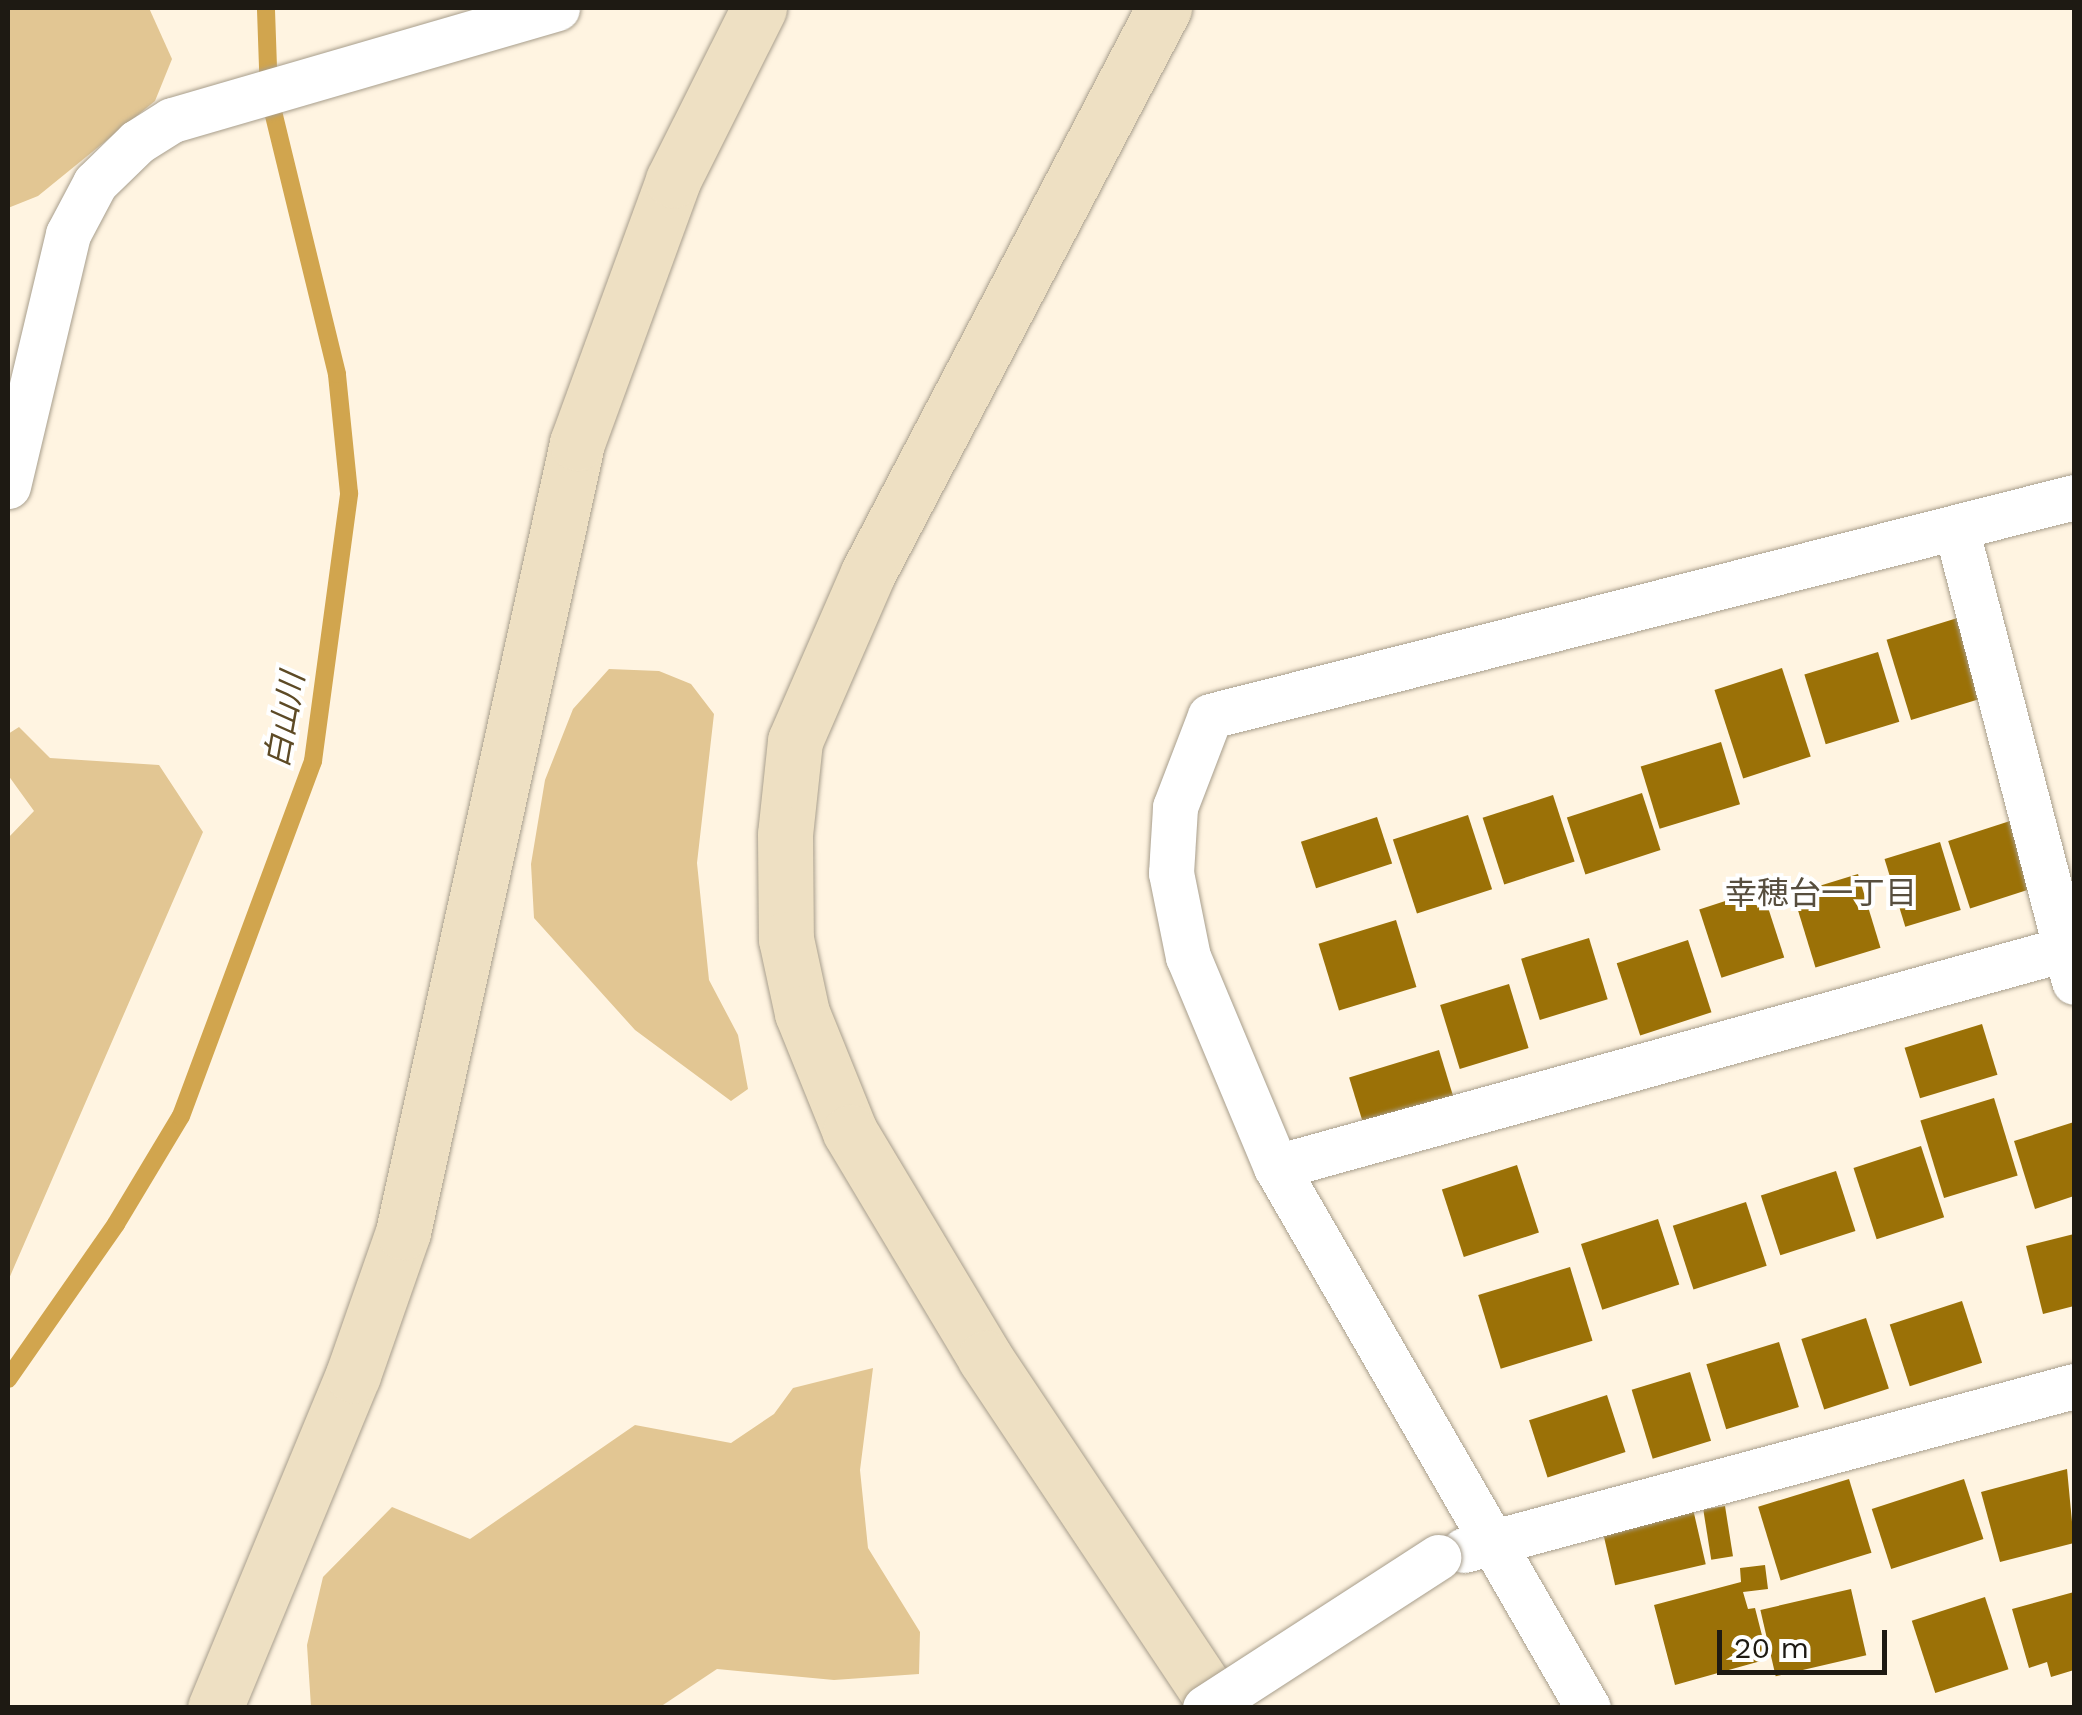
<!DOCTYPE html>
<html>
<head>
<meta charset="utf-8">
<style>
  body { margin:0 }
  #map { position:relative; width:2082px; height:1715px; overflow:hidden; background:#fff4e1; font-family:"Work Sans","Noto Sans JP",sans-serif }
  div>[style] { position:absolute }
  .green>* { inset:0; background:#e2c693 }
  .stream>* { height:18px; margin:-9px; padding:0 9px; transform-origin:9px; border-radius:9px; background:#d1a54e }
  .building>* { inset:0; background:#9b7107; transform-origin:0 0 }
  .roads { filter:drop-shadow(0 0 2px #a89e8c) drop-shadow(0 0 2px #a89e8c) }
  .street>* { height:45px; margin:-22.5px; padding:0 22.5px; transform-origin:22.5px; border-radius:22.5px; background:#fff }
  .secondary>* { height:55px; margin:-27.5px; padding:0 27.5px; transform-origin:27.5px; border-radius:27.5px; background:#eee0c3 }
  .bridges { filter:drop-shadow(0 0 2px #a89e8c) drop-shadow(0 0 2px #a89e8c) }
  .street-bridge>* { height:45px; margin:-22.5px; padding:0 22.5px; transform-origin:22.5px; border-radius:22.5px; background:#fff }
  span { translate:-50% -50%; white-space:nowrap; text-align:center; line-height:1.15; -webkit-text-stroke:8px #fff; paint-order:stroke }
  .water-label { font-size:32px; color:#5d4a25; font-style:italic }
  .neighbourhood-label { font-size:32px; color:#574e3e }
  .frame { position:absolute; inset:0; border:10px solid #1e1a13; pointer-events:none }
  .scale { position:absolute; left:1717px; top:1630px; width:170px; height:45px; box-sizing:border-box; border:5px solid #1e1a13; border-top:0; padding-left:12px; font-size:30px; line-height:35px; white-space:nowrap; color:#1e1a13; -webkit-text-stroke:8px #fff; paint-order:stroke }
</style>
</head>
<body>
<div id="map">
  <div class="green">
    <i style="clip-path:polygon(8px 8px,149px 8px,172px 59px,155px 101px,38px 196px,8px 208px)"></i>
    <i style="clip-path:polygon(609px 669px,659px 671px,691px 684px,714px 714px,697px 863px,709px 980px,738px 1035px,748px 1089px,731px 1101px,635px 1030px,534px 918px,531px 864px,545px 780px,573px 709px)"></i>
    <i style="clip-path:polygon(19px 727px,50px 758px,159px 765px,203px 832px,8px 1281px,8px 838px,34px 811px,8px 775px,8px 734px)"></i>
    <i style="clip-path:polygon(873px 1368px,860px 1470px,868px 1548px,920px 1632px,919px 1674px,834px 1680px,717px 1669px,660px 1707px,311px 1707px,307px 1645px,323px 1577px,392px 1507px,470px 1539px,635px 1425px,731px 1443px,774px 1414px,793px 1388px)"></i>
  </div>
  <div class="stream">
    <i style="left:8px;top:1379px;width:189px;rotate:-55.1deg"></i>
    <i style="left:116px;top:1224px;width:126px;rotate:-59deg"></i>
    <i style="left:181px;top:1116px;width:379px;rotate:-69.6deg"></i>
    <i style="left:313px;top:761px;width:270px;rotate:-82.3deg"></i>
    <i style="left:349px;top:493px;width:120px;rotate:-95.8deg"></i>
    <i style="left:337px;top:374px;width:286px;rotate:-103.7deg"></i>
    <i style="left:269px;top:96px;width:88px;rotate:-92deg"></i>
  </div>
  <div class="building">
    <i style="left:1964px;top:616px;width:84px;height:81px;rotate:73deg"></i>
    <i style="left:1878px;top:652px;width:73px;height:77px;rotate:73deg"></i>
    <i style="left:1782px;top:668px;width:93px;height:71px;rotate:72deg"></i>
    <i style="left:1721px;top:742px;width:65px;height:84px;rotate:73deg"></i>
    <i style="left:1642px;top:793px;width:60px;height:79px;rotate:72deg"></i>
    <i style="left:1553px;top:795px;width:70px;height:74px;rotate:72deg"></i>
    <i style="left:1468px;top:815px;width:78px;height:79px;rotate:72deg"></i>
    <i style="left:1377px;top:817px;width:49px;height:80px;rotate:72deg"></i>
    <i style="left:2010px;top:821px;width:71px;height:65px;rotate:72deg"></i>
    <i style="left:1940px;top:842px;width:71px;height:58px;rotate:73deg"></i>
    <i style="left:1858px;top:874px;width:77px;height:68px;rotate:73deg"></i>
    <i style="left:1762px;top:889px;width:72px;height:66px;rotate:72deg"></i>
    <i style="left:1396px;top:920px;width:70px;height:81px;rotate:73deg"></i>
    <i style="left:1589px;top:938px;width:64px;height:71px;rotate:73deg"></i>
    <i style="left:1688px;top:940px;width:76px;height:75px;rotate:72deg"></i>
    <i style="left:1509px;top:984px;width:67px;height:72px;rotate:73deg"></i>
    <i style="left:1982px;top:1024px;width:53px;height:81px;rotate:73deg"></i>
    <i style="left:1439px;top:1050px;width:55px;height:94px;rotate:73deg"></i>
    <i style="left:1994px;top:1098px;width:81px;height:77px;rotate:73deg"></i>
    <i style="clip-path:polygon(2074px 1122px,2074px 1196px,2035px 1209px,2014px 1141px)"></i>
    <i style="left:1921px;top:1146px;width:75px;height:71px;rotate:72deg"></i>
    <i style="left:1517px;top:1165px;width:71px;height:79px;rotate:72deg"></i>
    <i style="left:1836px;top:1171px;width:63px;height:79px;rotate:72deg"></i>
    <i style="left:1746px;top:1202px;width:67px;height:77px;rotate:72deg"></i>
    <i style="left:1658px;top:1219px;width:69px;height:81px;rotate:72deg"></i>
    <i style="clip-path:polygon(2074px 1234px,2074px 1306px,2043px 1314px,2026px 1246px)"></i>
    <i style="left:1570px;top:1267px;width:77px;height:96px;rotate:73deg"></i>
    <i style="left:1962px;top:1301px;width:65px;height:76px;rotate:72deg"></i>
    <i style="left:1866px;top:1318px;width:74px;height:68px;rotate:72deg"></i>
    <i style="left:1779px;top:1342px;width:68px;height:76px;rotate:73deg"></i>
    <i style="left:1690px;top:1372px;width:72px;height:61px;rotate:73deg"></i>
    <i style="left:1607px;top:1395px;width:60px;height:82px;rotate:72deg"></i>
    <i style="clip-path:polygon(2067px 1469px,2074px 1543px,2000px 1562px,1981px 1492px)"></i>
    <i style="left:1849px;top:1479px;width:77px;height:95px;rotate:73deg"></i>
    <i style="left:1964px;top:1479px;width:63px;height:97px;rotate:72deg"></i>
    <i style="left:1690px;top:1496px;width:70px;height:93px;rotate:77deg"></i>
    <i style="left:1725px;top:1506px;width:51px;height:22px;rotate:81deg"></i>
    <i style="clip-path:polygon(1765px 1565px,1768px 1589px,1743px 1592px,1748px 1609px,1755px 1608px,1768px 1659px,1675px 1685px,1654px 1605px,1741px 1582px,1740px 1568px)"></i>
    <i style="left:1851px;top:1589px;width:68px;height:93px;rotate:77deg"></i>
    <i style="clip-path:polygon(2074px 1592px,2074px 1670px,2051px 1677px,2047px 1662px,2029px 1668px,2012px 1609px)"></i>
    <i style="left:1985px;top:1597px;width:76px;height:77px;rotate:72deg"></i>
  </div>
  <div class="roads">
    <div class="street">
      <i style="left:8px;top:486px;width:259px;rotate:-76.6deg"></i>
      <i style="left:68px;top:234px;width:58px;rotate:-62.1deg"></i>
      <i style="left:95px;top:183px;width:59px;rotate:-44.3deg"></i>
      <i style="left:137px;top:142px;width:41px;rotate:-32.2deg"></i>
      <i style="left:172px;top:120px;width:401px;rotate:-16.2deg"></i>
      <i style="left:1956px;top:528px;width:469px;rotate:75.4deg"></i>
      <i style="left:1276px;top:1167px;width:819px;rotate:-15.45deg"></i>
      <i style="left:1464px;top:1550px;width:632px;rotate:-15.05deg"></i>
      <i style="left:1588px;top:1708px;width:625px;rotate:-119.97deg"></i>
      <i style="left:1276px;top:1167px;width:228px;rotate:-112.7deg"></i>
      <i style="left:1188px;top:957px;width:86px;rotate:-101.4deg"></i>
      <i style="left:1171px;top:873px;width:66px;rotate:-86.5deg"></i>
      <i style="left:1175px;top:807px;width:97px;rotate:-69deg"></i>
      <i style="left:1210px;top:716px;width:891px;rotate:-14.22deg"></i>
    </div>
    <div class="secondary">
      <i style="left:1164px;top:8px;width:638px;rotate:117.65deg"></i>
      <i style="left:868px;top:573px;width:183px;rotate:113.5deg"></i>
      <i style="left:795px;top:741px;width:94px;rotate:96.1deg"></i>
      <i style="left:785px;top:834px;width:105px;rotate:89.5deg"></i>
      <i style="left:786px;top:939px;width:76px;rotate:77.8deg"></i>
      <i style="left:802px;top:1013px;width:128px;rotate:68deg"></i>
      <i style="left:850px;top:1132px;width:263px;rotate:59.1deg"></i>
      <i style="left:985px;top:1358px;width:420px;rotate:56.3deg"></i>
      <i style="left:215px;top:1708px;width:360px;rotate:-67.5deg"></i>
      <i style="left:353px;top:1375px;width:151px;rotate:-70.7deg"></i>
      <i style="left:403px;top:1232px;width:808px;rotate:-77.56deg"></i>
      <i style="left:577px;top:443px;width:280px;rotate:-69.9deg"></i>
      <i style="left:673px;top:180px;width:192px;rotate:-63.4deg"></i>
    </div>
  </div>
  <div class="bridges">
    <div class="street-bridge">
      <i style="left:1205px;top:1708px;width:278px;rotate:-32.9deg"></i>
    </div>
  </div>
  <div class="water-label">
    <span style="left:285px;top:720px;rotate:-80deg">白山川</span>
  </div>
  <div class="neighbourhood-label">
    <span style="left:1821px;top:893px">幸穂台一丁目</span>
  </div>
  <div class="frame"></div>
  <div class="scale">20 m</div>
</div>
</body>
</html>
